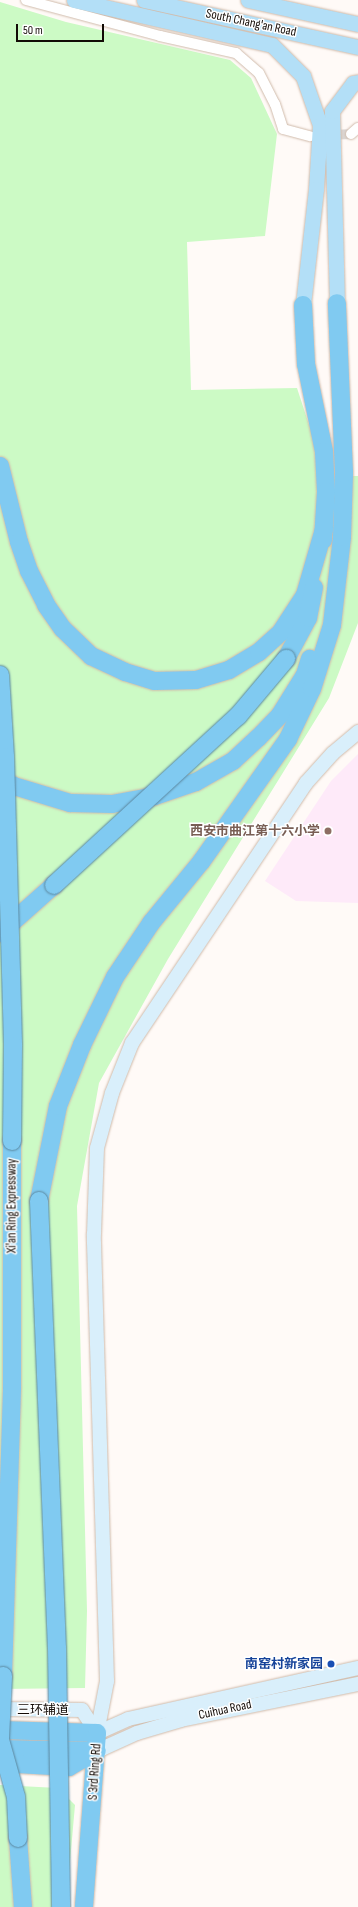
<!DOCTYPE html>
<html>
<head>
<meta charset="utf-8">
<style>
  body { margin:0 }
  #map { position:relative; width:358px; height:1907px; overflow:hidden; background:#fffaf7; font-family:"Sofia Sans Condensed","Noto Sans SC",sans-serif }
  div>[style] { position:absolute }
  .education>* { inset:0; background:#feeaf9 }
  .green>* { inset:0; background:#ccfac5 }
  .street-tunnel>* { height:10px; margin-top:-5px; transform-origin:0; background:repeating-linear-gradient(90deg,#dbd6d3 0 10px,transparent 0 15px) }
  .roads { filter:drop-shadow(0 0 1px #d0bbab) drop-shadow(0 0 1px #d0bbab) }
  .street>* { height:10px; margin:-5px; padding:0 5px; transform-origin:5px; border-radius:5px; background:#fff }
  .secondary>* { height:14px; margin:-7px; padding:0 7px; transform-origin:7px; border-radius:7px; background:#d9effb }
  .primary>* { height:15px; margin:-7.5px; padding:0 7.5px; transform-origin:7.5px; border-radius:7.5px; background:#b3dff7 }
  .highway>* { height:18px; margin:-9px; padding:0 9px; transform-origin:9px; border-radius:9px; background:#80caf1 }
  .bridges { filter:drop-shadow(0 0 1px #5a879f) drop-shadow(0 0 1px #5a879f) }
  .highway-bridge>* { height:18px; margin:-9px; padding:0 9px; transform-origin:9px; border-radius:9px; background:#80caf1 }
  .dots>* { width:11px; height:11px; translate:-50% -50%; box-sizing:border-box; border:2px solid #fff; border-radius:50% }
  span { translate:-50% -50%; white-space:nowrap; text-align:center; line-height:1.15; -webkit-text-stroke:3px #fff; paint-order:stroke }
  .street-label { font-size:13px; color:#120b06 }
  .education-label { font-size:13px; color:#785e54; font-weight:700 }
  .right { translate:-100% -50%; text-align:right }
  .transit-label { font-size:13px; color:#164399; font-weight:700 }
  .scale { position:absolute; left:16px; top:24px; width:88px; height:18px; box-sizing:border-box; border:2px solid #120b06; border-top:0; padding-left:5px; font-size:12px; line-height:14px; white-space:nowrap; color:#120b06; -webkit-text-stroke:3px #fff; paint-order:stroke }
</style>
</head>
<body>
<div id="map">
  <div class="education">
    <i style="clip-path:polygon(358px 754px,358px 903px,296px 901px,265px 881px,331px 781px)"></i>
  </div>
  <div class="green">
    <i style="clip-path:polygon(0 2px,66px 22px,230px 60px,251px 78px,277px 134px,265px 236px,187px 242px,191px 390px,297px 388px,314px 440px,317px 476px,358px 476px,358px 623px,329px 698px,168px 959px,99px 1083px,77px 1206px,87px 1611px,85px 1688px,0 1689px)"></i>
    <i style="clip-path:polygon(0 1785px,58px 1788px,75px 1805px,66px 1907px,0 1907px)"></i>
  </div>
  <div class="street-tunnel">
    <i style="left:326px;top:135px;width:25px;rotate:-2deg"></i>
  </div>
  <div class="roads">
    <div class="street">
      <i style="left:26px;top:0;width:139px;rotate:15deg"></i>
      <i style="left:160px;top:36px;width:78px;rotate:12.6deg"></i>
      <i style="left:236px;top:53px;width:30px;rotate:41deg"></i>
      <i style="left:259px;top:73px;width:35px;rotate:63deg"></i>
      <i style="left:275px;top:104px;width:26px;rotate:72deg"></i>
      <i style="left:283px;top:129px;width:28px;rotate:15deg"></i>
      <i style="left:351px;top:134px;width:9px;rotate:-41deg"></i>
    </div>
    <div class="secondary">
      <i style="left:0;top:1709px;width:82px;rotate:0.7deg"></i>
      <i style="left:82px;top:1710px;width:27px;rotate:57deg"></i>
      <i style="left:97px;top:1733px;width:53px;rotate:-79.1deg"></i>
      <i style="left:107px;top:1681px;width:447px;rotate:-91.7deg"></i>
      <i style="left:94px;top:1234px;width:86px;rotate:-88deg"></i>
      <i style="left:97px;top:1148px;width:57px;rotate:-74.7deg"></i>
      <i style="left:112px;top:1093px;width:54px;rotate:-68.2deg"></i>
      <i style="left:132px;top:1043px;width:313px;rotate:-56.2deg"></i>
      <i style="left:306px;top:783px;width:40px;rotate:-48deg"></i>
      <i style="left:333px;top:753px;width:33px;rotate:-40deg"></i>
      <i style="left:97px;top:1733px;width:34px;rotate:-24deg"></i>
      <i style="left:128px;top:1719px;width:236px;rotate:-12.5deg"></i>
      <i style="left:97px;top:1751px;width:44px;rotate:-24.2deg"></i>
      <i style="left:137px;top:1733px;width:46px;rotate:-16.5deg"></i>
      <i style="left:181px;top:1720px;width:181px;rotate:-11.5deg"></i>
    </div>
    <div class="primary">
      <i style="left:74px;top:0;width:203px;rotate:12.8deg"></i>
      <i style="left:272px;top:45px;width:44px;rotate:45deg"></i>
      <i style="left:303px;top:76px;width:52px;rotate:70.9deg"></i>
      <i style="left:320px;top:125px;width:64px;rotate:93.6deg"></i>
      <i style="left:316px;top:189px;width:117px;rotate:96.4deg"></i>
      <i style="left:144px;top:0;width:219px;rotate:12.4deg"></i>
      <i style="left:248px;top:0;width:113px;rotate:12.3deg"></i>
      <i style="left:337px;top:303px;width:192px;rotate:-91.5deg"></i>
      <i style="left:332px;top:111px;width:35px;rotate:-53deg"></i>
      <i style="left:353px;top:83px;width:5px;rotate:-11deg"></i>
    </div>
    <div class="highway">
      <i style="left:303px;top:305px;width:59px;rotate:87.1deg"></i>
      <i style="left:306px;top:364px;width:90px;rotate:78.4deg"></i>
      <i style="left:324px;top:452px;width:40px;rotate:87.1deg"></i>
      <i style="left:326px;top:492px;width:48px;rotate:93.6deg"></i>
      <i style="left:0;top:466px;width:78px;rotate:76deg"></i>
      <i style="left:19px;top:542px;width:31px;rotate:71deg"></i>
      <i style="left:29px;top:571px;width:38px;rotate:63deg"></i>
      <i style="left:46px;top:605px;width:29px;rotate:55deg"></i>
      <i style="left:63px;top:629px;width:39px;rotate:44deg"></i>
      <i style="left:91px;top:656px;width:38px;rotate:25deg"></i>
      <i style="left:125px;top:672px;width:31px;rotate:17deg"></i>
      <i style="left:155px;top:681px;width:41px;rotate:-1.4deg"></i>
      <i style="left:196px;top:680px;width:34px;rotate:-17deg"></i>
      <i style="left:229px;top:670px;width:35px;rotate:-31deg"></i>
      <i style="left:259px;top:652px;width:30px;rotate:-42deg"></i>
      <i style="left:281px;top:632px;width:44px;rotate:-57deg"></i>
      <i style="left:305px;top:595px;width:69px;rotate:-73.9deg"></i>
      <i style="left:286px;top:659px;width:47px;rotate:-61.8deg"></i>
      <i style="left:308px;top:618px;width:31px;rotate:-79deg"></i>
      <i style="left:0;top:780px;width:15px;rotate:23deg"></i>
      <i style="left:14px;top:786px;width:59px;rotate:16.9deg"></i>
      <i style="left:70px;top:803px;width:42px;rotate:1.4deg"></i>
      <i style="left:112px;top:804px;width:44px;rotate:-10.5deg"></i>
      <i style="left:155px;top:796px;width:43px;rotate:-18.9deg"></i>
      <i style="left:196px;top:782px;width:43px;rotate:-29.6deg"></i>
      <i style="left:233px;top:761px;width:34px;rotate:-43deg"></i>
      <i style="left:258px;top:738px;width:32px;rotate:-46deg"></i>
      <i style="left:280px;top:715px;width:47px;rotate:-58deg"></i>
      <i style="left:305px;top:675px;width:17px;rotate:-73deg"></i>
      <i style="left:0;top:933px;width:72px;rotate:-41.6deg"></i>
      <i style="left:39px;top:1201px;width:97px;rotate:-78.7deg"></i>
      <i style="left:58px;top:1106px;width:66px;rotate:-68.5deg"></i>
      <i style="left:82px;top:1045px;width:76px;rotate:-64.1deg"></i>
      <i style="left:115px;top:977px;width:65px;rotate:-56.3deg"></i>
      <i style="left:151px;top:923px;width:79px;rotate:-50.7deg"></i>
      <i style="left:201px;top:862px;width:151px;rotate:-54.7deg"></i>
      <i style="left:288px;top:739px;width:55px;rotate:-64.4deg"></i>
      <i style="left:312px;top:689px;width:67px;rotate:-72.6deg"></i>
      <i style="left:332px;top:625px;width:89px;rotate:-83.5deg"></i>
      <i style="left:342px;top:537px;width:64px;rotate:-88.2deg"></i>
      <i style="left:344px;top:473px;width:170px;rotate:-92.4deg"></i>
      <i style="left:3px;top:1676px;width:289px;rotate:-88.2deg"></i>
      <i style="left:12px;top:1387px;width:246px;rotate:-90deg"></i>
      <i style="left:0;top:1730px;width:97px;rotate:1.8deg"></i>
      <i style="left:97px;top:1733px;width:174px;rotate:94.3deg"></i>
      <i style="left:0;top:1749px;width:94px;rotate:1.2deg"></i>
      <i style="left:0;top:1763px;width:69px;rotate:3.3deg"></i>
      <i style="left:69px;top:1767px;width:32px;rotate:-30deg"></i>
      <i style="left:18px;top:1838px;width:69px;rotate:85.9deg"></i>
    </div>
  </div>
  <div class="bridges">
    <div class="highway-bridge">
      <i style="left:0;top:675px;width:82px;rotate:86.5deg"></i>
      <i style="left:5px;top:757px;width:289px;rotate:88.4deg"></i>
      <i style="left:13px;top:1046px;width:95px;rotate:90.6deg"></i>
      <i style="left:54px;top:885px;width:250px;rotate:-42.6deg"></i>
      <i style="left:238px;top:716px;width:75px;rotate:-49.9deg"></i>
      <i style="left:39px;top:1201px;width:447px;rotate:87.7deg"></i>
      <i style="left:57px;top:1648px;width:259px;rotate:89.1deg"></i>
      <i style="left:0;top:1738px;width:62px;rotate:-87.2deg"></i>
      <i style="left:0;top:1740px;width:59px;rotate:74.3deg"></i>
      <i style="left:16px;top:1797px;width:41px;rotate:87.2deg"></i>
    </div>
  </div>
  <div class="dots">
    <i style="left:328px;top:831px;background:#8d6e63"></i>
    <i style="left:331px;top:1664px;background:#1a4fb4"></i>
  </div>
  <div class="street-label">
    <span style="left:251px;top:23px;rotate:12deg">South Chang'an Road</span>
    <span style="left:12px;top:1206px;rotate:-90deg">Xi'an Ring Expressway</span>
    <span style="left:43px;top:1710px">三环辅道</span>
    <span style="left:225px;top:1710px;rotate:-12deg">Cuihua Road</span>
    <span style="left:95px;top:1772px;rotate:-86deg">S 3rd Ring Rd</span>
  </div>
  <div class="education-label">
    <span class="right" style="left:320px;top:831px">西安市曲江第十六小学</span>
  </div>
  <div class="transit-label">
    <span class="right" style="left:323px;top:1664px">南窑村新家园</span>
  </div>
  <div class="scale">50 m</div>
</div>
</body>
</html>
